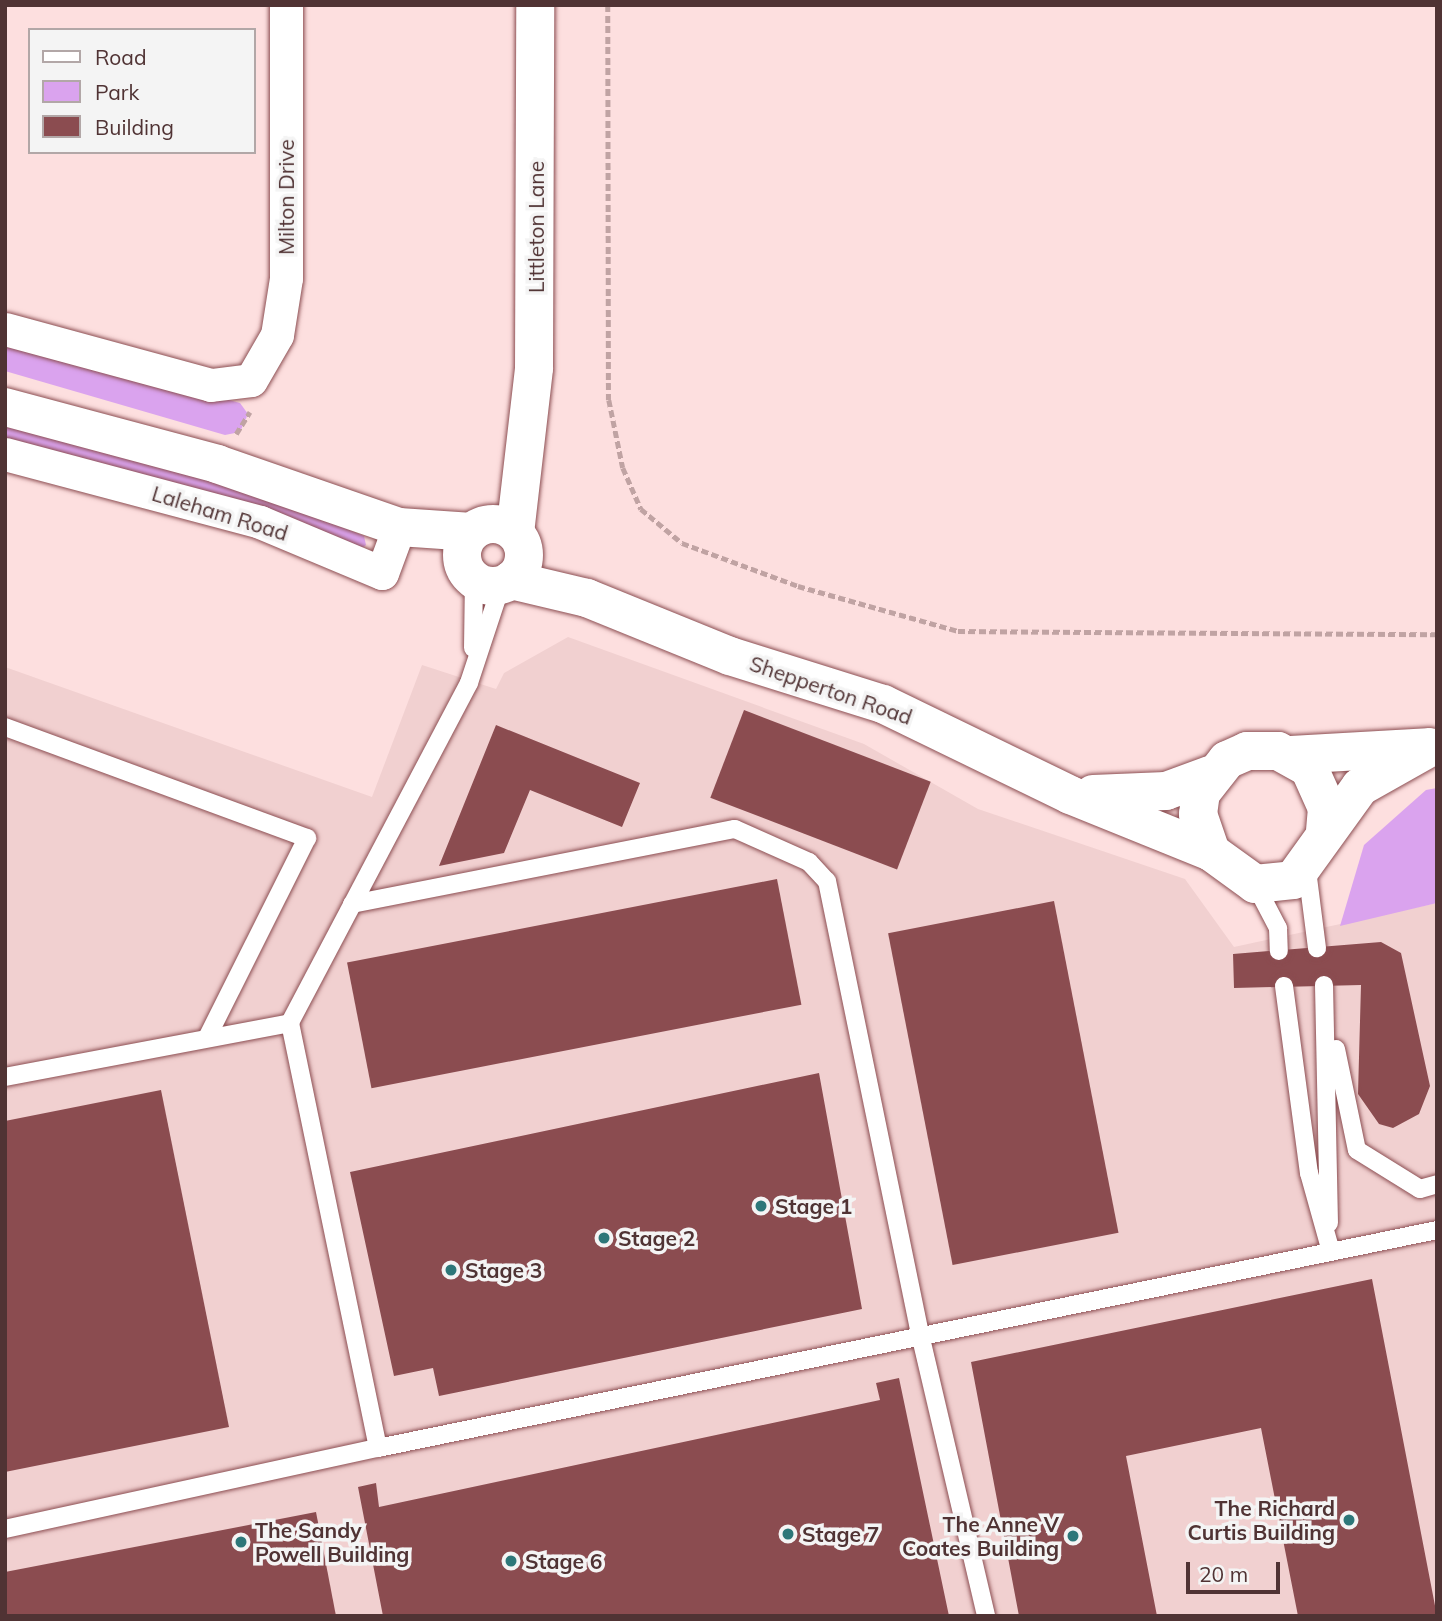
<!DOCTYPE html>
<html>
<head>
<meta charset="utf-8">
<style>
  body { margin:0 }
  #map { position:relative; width:1442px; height:1621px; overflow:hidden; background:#fddfdf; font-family:Mulish,sans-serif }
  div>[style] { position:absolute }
  .built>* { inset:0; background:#f1d0d0 }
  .green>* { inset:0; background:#daa3ee }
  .building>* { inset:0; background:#8b4c50; transform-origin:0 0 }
  .path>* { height:4.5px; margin-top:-2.25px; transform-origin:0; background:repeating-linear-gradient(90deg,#c0a3a3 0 7px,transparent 0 10.5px) }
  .roads { filter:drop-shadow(0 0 2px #8c4e52) drop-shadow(0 0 2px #8c4e52) }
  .lane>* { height:18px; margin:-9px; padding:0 9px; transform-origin:9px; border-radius:9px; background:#fff }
  .street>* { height:33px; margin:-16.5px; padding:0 16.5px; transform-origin:16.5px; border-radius:16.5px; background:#fff }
  .secondary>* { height:38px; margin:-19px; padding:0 19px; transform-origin:19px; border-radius:19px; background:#fff }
  .secondary>.ring { margin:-19px; padding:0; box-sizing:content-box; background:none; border:38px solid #fff; border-radius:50% }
  .dots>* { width:19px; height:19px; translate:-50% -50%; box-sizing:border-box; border:4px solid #f4f4f4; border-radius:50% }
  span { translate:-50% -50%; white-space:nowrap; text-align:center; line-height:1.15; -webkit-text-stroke:7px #f4f4f4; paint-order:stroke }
  .street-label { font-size:21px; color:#503334 }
  .poi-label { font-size:21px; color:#503334; font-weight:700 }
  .left { translate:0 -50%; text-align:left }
  .right { translate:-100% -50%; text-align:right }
  .frame { position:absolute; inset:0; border:7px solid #503334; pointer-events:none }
  .legend { position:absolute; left:28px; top:28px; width:228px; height:126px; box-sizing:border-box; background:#f4f4f4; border:2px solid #b2a7a7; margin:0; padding:9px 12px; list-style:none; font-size:21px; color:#503334 }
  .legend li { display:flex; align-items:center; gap:14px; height:35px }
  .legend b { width:35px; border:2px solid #b2a7a7 }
  .scale { position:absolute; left:1186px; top:1562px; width:94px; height:32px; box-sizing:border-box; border:4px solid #503334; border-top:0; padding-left:9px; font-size:21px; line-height:24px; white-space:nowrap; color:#503334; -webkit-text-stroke:5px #f4f4f4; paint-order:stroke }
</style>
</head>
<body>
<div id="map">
  <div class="built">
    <i style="clip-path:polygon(568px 637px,864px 744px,978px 809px,1185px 879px,1234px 947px,1437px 903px,1437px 1616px,5px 1616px,5px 667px,372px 797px,422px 665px,496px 689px,504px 673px)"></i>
  </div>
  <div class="green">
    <i style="clip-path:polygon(5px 338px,240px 403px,248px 414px,240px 432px,225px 435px,5px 371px)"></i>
    <i style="clip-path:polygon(5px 423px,270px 497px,364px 536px,366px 545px,360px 550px,5px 438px)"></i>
    <i style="clip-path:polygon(1437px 788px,1437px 903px,1340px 926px,1364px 845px,1426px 790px)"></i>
  </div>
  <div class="building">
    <i style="left:744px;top:710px;width:200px;height:94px;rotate:21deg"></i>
    <i style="clip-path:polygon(496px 725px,640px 783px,622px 827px,530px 790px,504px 853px,439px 866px)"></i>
    <i style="left:777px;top:879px;width:128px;height:438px;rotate:79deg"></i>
    <i style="left:1054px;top:901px;width:338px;height:169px;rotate:79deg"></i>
    <i style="clip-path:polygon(1381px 942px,1401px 953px,1430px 1086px,1419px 1114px,1393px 1128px,1379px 1124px,1358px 1094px,1361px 985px,1234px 988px,1233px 954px)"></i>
    <i style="clip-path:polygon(819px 1073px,862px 1309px,439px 1396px,433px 1368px,394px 1376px,350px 1172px)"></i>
    <i style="clip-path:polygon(161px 1090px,229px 1427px,5px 1472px,5px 1121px)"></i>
    <i style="clip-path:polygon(1372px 1279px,1437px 1616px,1298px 1616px,1261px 1428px,1126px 1456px,1157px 1616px,1019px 1616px,971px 1362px)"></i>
    <i style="clip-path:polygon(899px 1378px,949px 1616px,383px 1616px,358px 1487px,376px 1483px,379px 1507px,880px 1400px,876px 1383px)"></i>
    <i style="clip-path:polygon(316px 1512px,336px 1616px,5px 1616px,5px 1572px)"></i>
  </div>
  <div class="path">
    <i style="left:608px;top:5px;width:395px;rotate:89.9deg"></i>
    <i style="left:609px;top:400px;width:69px;rotate:78.4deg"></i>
    <i style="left:623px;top:468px;width:45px;rotate:66.3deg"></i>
    <i style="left:641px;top:509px;width:53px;rotate:39.7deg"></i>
    <i style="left:682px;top:543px;width:124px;rotate:20.3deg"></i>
    <i style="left:798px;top:586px;width:166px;rotate:15.7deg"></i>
    <i style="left:958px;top:631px;width:479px;rotate:0.4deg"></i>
    <i style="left:236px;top:434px;width:26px;rotate:-58deg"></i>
  </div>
  <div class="roads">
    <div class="lane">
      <i style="left:501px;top:586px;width:102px;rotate:108.3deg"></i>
      <i style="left:469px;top:683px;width:384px;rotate:117.8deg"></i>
      <i style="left:290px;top:1023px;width:434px;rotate:78.3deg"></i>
      <i style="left:378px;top:1448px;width:1081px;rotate:-11.63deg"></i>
      <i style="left:473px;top:648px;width:68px;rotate:-89.2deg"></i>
      <i style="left:5px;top:727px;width:322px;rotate:20.2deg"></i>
      <i style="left:307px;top:838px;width:221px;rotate:116.6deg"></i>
      <i style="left:1307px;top:870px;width:79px;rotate:82.7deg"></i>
      <i style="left:1255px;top:884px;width:50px;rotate:62.4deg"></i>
      <i style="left:1278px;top:928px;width:23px;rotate:88deg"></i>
      <i style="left:352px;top:904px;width:390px;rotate:-11.1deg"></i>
      <i style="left:735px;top:829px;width:81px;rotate:24deg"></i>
      <i style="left:809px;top:862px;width:26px;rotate:47deg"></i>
      <i style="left:827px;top:881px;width:462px;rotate:78.4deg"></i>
      <i style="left:920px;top:1334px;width:290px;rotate:76.8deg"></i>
      <i style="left:1324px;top:985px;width:238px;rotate:88.8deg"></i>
      <i style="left:1284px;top:986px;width:189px;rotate:82.4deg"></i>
      <i style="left:1309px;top:1173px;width:78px;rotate:74.4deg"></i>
      <i style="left:1336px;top:1049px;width:103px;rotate:78.3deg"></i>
      <i style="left:1357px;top:1150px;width:74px;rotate:31.8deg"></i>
      <i style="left:1420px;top:1189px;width:18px;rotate:-16deg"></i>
      <i style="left:5px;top:1077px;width:290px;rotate:-10.7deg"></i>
      <i style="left:5px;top:1529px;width:382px;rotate:-12.3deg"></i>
    </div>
    <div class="street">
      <i style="left:5px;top:329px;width:213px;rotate:15.2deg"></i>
      <i style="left:211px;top:385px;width:40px;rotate:-7.1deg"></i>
      <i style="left:251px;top:380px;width:52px;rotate:-60deg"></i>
      <i style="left:277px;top:335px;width:58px;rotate:-81deg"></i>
      <i style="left:286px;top:278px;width:273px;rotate:-90deg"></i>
      <i style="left:5px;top:454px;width:264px;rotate:14.9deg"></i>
      <i style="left:260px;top:522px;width:132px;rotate:22.7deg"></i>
      <i style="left:382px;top:573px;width:49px;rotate:-69.7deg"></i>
    </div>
    <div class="secondary">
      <i style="left:5px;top:407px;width:220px;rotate:15deg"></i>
      <i style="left:217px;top:464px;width:193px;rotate:19.1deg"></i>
      <i style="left:399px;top:527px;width:73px;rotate:3.9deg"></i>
      <i class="ring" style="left:462px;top:524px;width:24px;height:24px"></i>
      <i style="left:515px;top:533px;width:166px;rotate:-83.4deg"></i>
      <i style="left:534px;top:368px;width:363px;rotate:-89.8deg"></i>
      <i style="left:511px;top:580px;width:78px;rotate:13.3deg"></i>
      <i style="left:587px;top:598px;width:154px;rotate:22.1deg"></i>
      <i style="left:730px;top:656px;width:160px;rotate:17.4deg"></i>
      <i style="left:883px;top:704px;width:208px;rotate:25.9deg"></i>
      <i style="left:1070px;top:795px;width:152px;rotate:22deg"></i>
      <i style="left:1211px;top:852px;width:54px;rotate:36deg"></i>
      <i style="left:1255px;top:884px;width:38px;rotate:-6deg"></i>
      <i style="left:1293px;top:880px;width:115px;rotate:-54.2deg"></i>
      <i style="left:1360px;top:787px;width:81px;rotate:-29.4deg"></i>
      <i style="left:1291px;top:755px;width:137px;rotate:-3.3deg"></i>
      <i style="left:1093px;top:794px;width:73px;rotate:-2.4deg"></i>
      <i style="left:1166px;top:791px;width:47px;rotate:-20deg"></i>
      <i style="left:1211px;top:852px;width:40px;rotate:-108.9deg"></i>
      <i style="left:1198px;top:814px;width:21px;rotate:-82deg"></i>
      <i style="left:1201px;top:793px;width:42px;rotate:-51.8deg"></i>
      <i style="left:1227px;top:760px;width:22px;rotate:-24deg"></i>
      <i style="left:1247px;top:751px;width:31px"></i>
      <i style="left:1278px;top:751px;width:35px;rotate:29deg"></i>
      <i style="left:1309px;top:768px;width:44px;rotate:65.8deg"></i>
      <i style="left:1327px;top:808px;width:22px;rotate:95deg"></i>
    </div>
  </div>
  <div class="dots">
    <i style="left:761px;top:1206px;background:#2d7779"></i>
    <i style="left:604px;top:1238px;background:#2d7779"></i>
    <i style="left:451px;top:1270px;background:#2d7779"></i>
    <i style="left:1349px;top:1520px;background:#2d7779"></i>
    <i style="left:788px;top:1534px;background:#2d7779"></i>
    <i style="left:1073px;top:1536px;background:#2d7779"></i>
    <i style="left:241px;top:1542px;background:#2d7779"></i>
    <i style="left:511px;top:1561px;background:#2d7779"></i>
  </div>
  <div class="street-label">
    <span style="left:286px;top:197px;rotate:-90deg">Milton Drive</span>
    <span style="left:536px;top:227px;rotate:-90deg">Littleton Lane</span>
    <span style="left:220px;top:513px;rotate:17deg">Laleham Road</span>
    <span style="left:831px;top:690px;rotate:19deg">Shepperton Road</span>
  </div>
  <div class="poi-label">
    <span class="left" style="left:775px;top:1206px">Stage 1</span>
    <span class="left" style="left:618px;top:1238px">Stage 2</span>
    <span class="left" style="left:465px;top:1270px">Stage 3</span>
    <span class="right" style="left:1335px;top:1520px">The Richard<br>Curtis Building</span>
    <span class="right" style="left:1059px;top:1536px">The Anne V<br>Coates Building</span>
    <span class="left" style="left:255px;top:1542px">The Sandy<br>Powell Building</span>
    <span class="left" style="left:802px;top:1534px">Stage 7</span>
    <span class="left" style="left:525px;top:1561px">Stage 6</span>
  </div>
  <div class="frame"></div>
  <ul class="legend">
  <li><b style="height:9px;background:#fff"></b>Road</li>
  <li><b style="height:19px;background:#daa3ee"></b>Park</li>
  <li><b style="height:19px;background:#8b4c50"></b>Building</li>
  </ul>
  <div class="scale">20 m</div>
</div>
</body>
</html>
